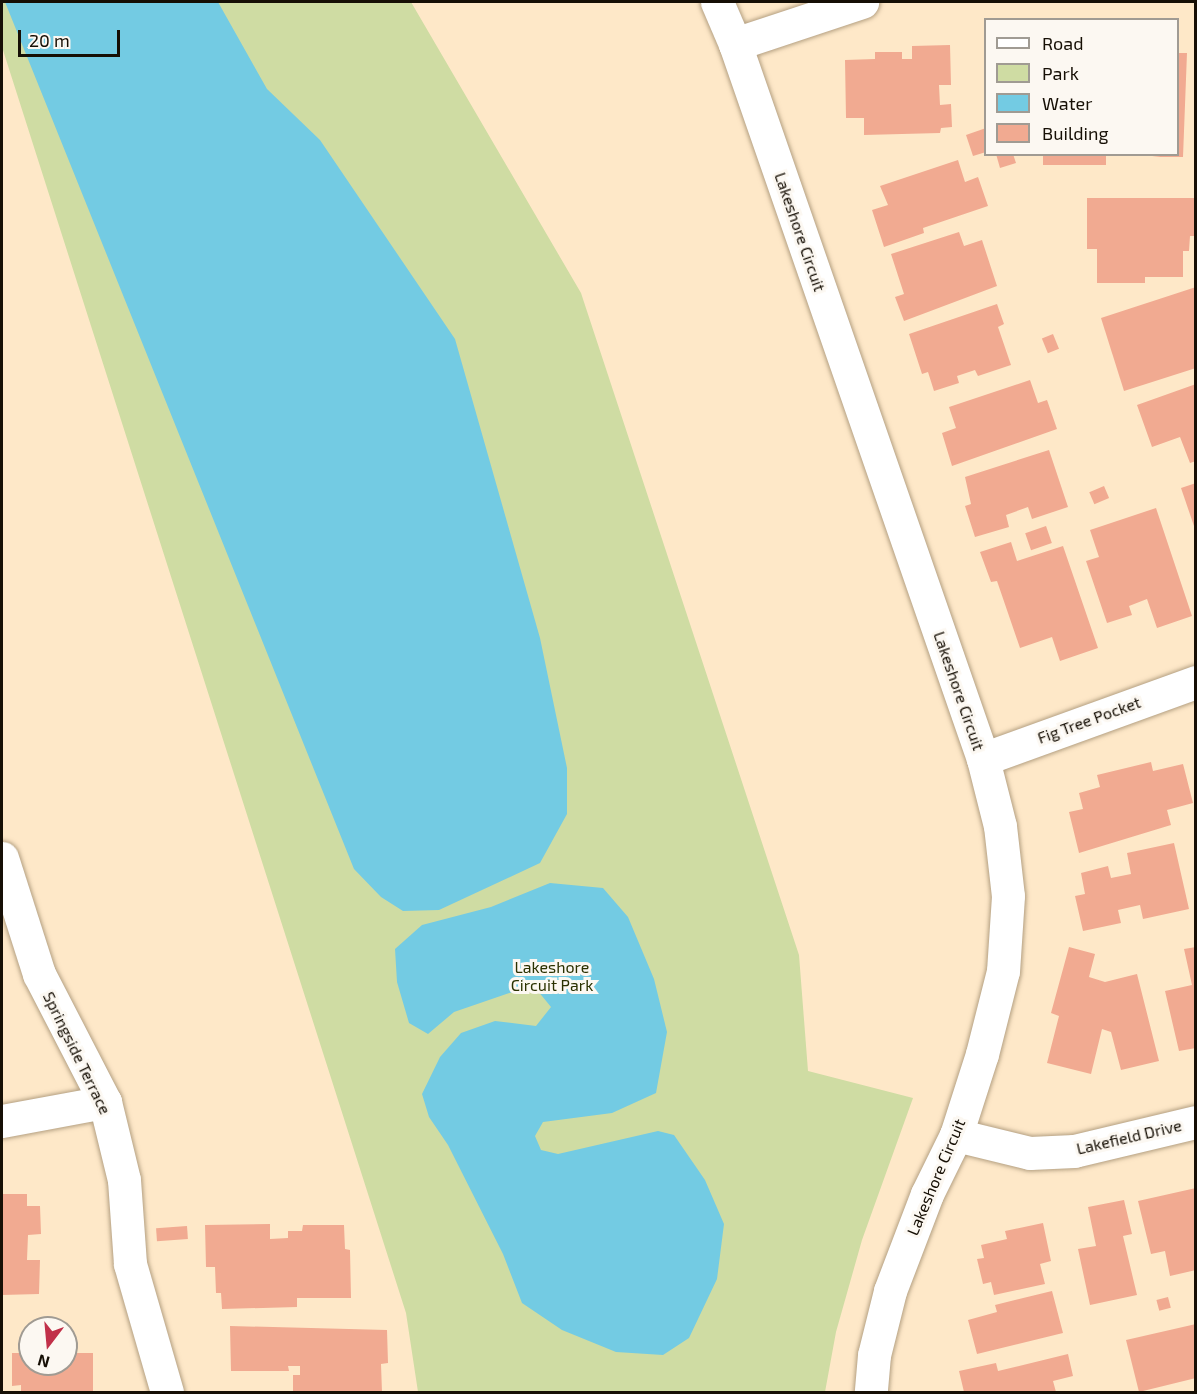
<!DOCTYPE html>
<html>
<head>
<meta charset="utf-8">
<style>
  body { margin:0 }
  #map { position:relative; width:1197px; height:1394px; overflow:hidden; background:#fee8c8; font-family:"Exo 2",sans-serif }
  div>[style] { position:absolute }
  .green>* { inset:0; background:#cfdca3 }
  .water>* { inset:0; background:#73cbe3 }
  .building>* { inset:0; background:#f1aa91; transform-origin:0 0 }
  .roads { filter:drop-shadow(0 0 2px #b4a082) drop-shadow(0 0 2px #b4a082) }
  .minor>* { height:33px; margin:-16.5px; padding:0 16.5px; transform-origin:16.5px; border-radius:16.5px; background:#fff }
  span { translate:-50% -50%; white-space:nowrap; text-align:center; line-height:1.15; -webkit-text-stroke:6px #fcf8f2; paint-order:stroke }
  .street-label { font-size:16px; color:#160f05 }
  .park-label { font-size:16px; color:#2a3100 }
  .frame { position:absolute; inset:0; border:3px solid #160f05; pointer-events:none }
  .legend { position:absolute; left:984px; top:18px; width:195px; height:138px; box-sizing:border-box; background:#fcf8f2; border:2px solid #a09b93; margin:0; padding:8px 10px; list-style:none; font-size:18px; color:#160f05 }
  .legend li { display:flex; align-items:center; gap:12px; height:30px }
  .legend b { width:30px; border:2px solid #a09b93 }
  .north { position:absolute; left:18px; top:1316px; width:60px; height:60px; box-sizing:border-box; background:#fcf8f2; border:2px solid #a09b93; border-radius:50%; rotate:196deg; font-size:16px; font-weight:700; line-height:24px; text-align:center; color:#160f05 }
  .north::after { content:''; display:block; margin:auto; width:21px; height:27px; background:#c13049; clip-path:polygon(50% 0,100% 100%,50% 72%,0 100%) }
  .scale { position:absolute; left:18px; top:30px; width:102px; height:27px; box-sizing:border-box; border:3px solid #160f05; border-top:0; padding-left:8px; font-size:18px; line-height:21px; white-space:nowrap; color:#160f05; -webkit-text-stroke:4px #fcf8f2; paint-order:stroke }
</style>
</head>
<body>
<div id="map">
  <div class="green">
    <i style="clip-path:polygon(2px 2px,411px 2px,581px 293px,799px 955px,808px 1071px,913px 1098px,862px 1240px,836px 1332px,825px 1392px,418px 1392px,406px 1313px,2px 47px)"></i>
  </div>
  <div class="water">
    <i style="clip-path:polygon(5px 2px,218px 2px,267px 89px,320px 140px,455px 339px,540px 638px,567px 768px,567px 814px,540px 863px,439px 910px,403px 911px,381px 897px,354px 869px)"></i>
    <i style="clip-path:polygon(550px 883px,603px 888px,628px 917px,654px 979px,667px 1032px,656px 1093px,612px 1113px,543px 1122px,535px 1136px,541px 1150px,558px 1154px,658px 1131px,674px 1135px,705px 1180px,724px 1224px,717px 1279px,689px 1338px,663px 1355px,616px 1352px,562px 1330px,522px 1303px,503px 1254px,448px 1145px,429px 1117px,422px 1094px,440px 1057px,461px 1033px,495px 1021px,536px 1026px,551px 1007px,533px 985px,454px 1012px,428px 1034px,409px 1023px,397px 982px,395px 949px,422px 925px,491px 907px)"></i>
  </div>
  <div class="building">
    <i style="clip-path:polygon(950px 45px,951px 85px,939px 85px,940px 105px,951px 104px,952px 127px,941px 128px,940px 133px,864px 135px,864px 118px,846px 118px,845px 60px,875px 59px,875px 52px,902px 52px,902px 59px,912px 59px,912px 46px)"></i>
    <i style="clip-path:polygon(1178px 53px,1187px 53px,1183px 157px,1152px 157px,1178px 154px)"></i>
    <i style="clip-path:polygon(986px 128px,986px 152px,973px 156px,966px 135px)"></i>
    <i style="clip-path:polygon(996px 154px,1013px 154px,1016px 163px,1000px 168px)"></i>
    <i style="left:1043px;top:154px;width:63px;height:11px"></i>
    <i style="clip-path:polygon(958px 160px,965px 182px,978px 177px,988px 206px,923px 228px,924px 233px,884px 247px,872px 210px,888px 205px,880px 186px)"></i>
    <i style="clip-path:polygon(1087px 198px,1196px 198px,1196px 236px,1190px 236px,1189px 251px,1183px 251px,1183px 277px,1145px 277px,1145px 283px,1097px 283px,1097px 249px,1087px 249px)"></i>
    <i style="clip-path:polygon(959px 232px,964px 246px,982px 240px,997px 286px,904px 321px,895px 297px,904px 294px,891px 254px)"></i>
    <i style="clip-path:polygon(1196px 287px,1196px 368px,1124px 391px,1101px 318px)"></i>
    <i style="clip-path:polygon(997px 304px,1004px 324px,998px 327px,1011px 365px,978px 376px,975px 370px,957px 376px,959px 383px,934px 391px,928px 372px,922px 374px,909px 334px)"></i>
    <i style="left:1053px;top:334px;width:16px;height:12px;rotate:68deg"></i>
    <i style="clip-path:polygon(1030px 380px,1038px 403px,1047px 400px,1057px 429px,952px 466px,942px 433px,956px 428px,949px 407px)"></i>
    <i style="clip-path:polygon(1196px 384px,1196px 461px,1190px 463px,1180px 437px,1152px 447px,1137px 405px)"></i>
    <i style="clip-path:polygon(1049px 450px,1068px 507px,1032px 519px,1028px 507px,1006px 515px,1009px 527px,975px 537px,965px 506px,971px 504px,965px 477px)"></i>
    <i style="clip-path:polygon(1196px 483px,1196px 526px,1194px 526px,1181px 488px)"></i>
    <i style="left:1104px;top:486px;width:13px;height:16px;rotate:67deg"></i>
    <i style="clip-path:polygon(1156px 508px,1192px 616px,1157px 628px,1147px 599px,1129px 606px,1132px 615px,1107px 623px,1086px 561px,1099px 557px,1090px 530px)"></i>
    <i style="left:1046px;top:526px;width:18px;height:22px;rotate:71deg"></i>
    <i style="clip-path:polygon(1011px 542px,1017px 561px,1063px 546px,1098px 648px,1060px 661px,1052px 637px,1020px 648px,997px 581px,991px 582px,980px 552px)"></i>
    <i style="clip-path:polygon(1151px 762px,1153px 771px,1183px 764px,1193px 803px,1167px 810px,1171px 825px,1079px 853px,1069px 812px,1083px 809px,1079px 793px,1100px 787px,1097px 775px)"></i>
    <i style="clip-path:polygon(1174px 843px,1189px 909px,1143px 919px,1140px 905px,1118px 910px,1121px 923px,1083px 931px,1075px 896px,1085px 894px,1081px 873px,1108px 866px,1111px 878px,1131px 874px,1127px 853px)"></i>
    <i style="clip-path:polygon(1069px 947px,1095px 954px,1089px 977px,1105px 982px,1137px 974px,1159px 1061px,1121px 1070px,1111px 1032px,1102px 1029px,1091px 1074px,1047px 1063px,1059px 1016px,1051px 1013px)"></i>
    <i style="clip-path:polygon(1196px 947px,1196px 1048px,1179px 1051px,1165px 991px,1192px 985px,1184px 949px)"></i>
    <i style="clip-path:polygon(1196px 1188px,1196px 1270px,1170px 1276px,1165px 1251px,1151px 1254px,1138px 1201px)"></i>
    <i style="clip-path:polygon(2px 1194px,27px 1194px,27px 1206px,40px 1206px,41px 1234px,28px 1235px,27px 1260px,40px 1260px,39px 1294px,2px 1295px)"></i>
    <i style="clip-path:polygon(1124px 1200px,1132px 1234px,1123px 1236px,1137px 1295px,1090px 1305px,1078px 1249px,1096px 1246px,1088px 1207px)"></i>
    <i style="clip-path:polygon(1043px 1223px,1051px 1261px,1040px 1264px,1045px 1284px,994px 1295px,991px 1282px,983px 1284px,977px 1259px,984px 1258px,981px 1245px,1007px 1239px,1005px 1231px)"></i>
    <i style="clip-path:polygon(270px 1224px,270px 1239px,288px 1238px,288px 1231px,302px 1231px,303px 1225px,344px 1225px,345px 1249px,350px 1250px,351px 1298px,297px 1298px,297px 1307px,222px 1309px,221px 1293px,216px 1293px,215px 1267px,206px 1267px,205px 1225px)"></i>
    <i style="left:187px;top:1226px;width:13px;height:31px;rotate:86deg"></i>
    <i style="clip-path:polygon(1052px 1291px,1063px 1333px,977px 1354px,968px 1320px,997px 1312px,995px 1305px)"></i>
    <i style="left:1168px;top:1297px;width:11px;height:12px;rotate:75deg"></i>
    <i style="clip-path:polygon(1196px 1324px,1196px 1378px,1139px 1392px,1126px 1340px)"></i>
    <i style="clip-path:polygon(230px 1326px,387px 1330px,388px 1363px,381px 1364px,382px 1392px,293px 1392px,293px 1375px,300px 1375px,300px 1366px,288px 1366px,289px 1371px,231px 1371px)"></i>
    <i style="clip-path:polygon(12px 1353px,30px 1353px,30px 1364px,66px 1364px,66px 1353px,93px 1353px,93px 1392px,21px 1392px,21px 1385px,12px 1386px)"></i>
    <i style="clip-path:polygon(1068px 1354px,1073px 1376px,1053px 1381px,1056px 1392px,964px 1392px,959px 1371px,996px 1363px,998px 1371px)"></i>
  </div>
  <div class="roads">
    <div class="minor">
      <i style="left:717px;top:2px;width:46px;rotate:66.8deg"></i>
      <i style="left:735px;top:44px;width:757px;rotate:70.87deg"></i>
      <i style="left:983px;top:759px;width:69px;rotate:75.8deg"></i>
      <i style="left:1000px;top:826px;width:70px;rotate:83.5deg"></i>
      <i style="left:1008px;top:896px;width:75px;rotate:93.8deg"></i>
      <i style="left:1003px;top:971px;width:86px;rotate:104.2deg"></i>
      <i style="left:982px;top:1054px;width:85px;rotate:107.8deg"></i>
      <i style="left:956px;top:1135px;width:66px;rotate:116.2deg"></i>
      <i style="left:927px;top:1194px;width:104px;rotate:110.9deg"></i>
      <i style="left:890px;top:1291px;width:66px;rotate:104deg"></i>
      <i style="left:874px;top:1355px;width:37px;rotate:95deg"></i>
      <i style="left:735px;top:44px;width:134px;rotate:-18.3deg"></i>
      <i style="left:983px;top:759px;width:226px;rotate:-19.9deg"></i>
      <i style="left:2px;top:858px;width:122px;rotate:72.3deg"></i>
      <i style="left:39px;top:974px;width:144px;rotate:62.7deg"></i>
      <i style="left:105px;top:1102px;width:80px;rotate:76.3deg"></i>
      <i style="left:124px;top:1180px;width:84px;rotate:85.9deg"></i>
      <i style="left:130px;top:1264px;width:133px;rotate:73.9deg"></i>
      <i style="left:2px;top:1121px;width:105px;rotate:-10.5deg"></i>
      <i style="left:956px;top:1135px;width:76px;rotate:13.7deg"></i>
      <i style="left:1030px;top:1153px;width:44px;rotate:-2.6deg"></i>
      <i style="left:1074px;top:1151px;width:125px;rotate:-13.4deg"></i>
    </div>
  </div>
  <div class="street-label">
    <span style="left:800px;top:232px;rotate:71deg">Lakeshore Circuit</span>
    <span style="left:959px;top:691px;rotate:71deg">Lakeshore Circuit</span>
    <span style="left:1089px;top:720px;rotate:-20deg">Fig Tree Pocket</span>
    <span style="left:77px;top:1053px;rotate:64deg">Springside Terrace</span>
    <span style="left:1129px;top:1137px;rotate:-13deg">Lakefield Drive</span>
    <span style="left:936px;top:1177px;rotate:-67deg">Lakeshore Circuit</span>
  </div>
  <div class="park-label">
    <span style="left:552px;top:976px">Lakeshore<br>Circuit Park</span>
  </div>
  <div class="frame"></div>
  <ul class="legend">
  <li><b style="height:8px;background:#fff"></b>Road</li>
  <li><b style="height:16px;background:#cfdca3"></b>Park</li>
  <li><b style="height:16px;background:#73cbe3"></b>Water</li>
  <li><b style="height:16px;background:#f1aa91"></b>Building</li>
  </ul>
  <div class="north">N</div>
  <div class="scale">20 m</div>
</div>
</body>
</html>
